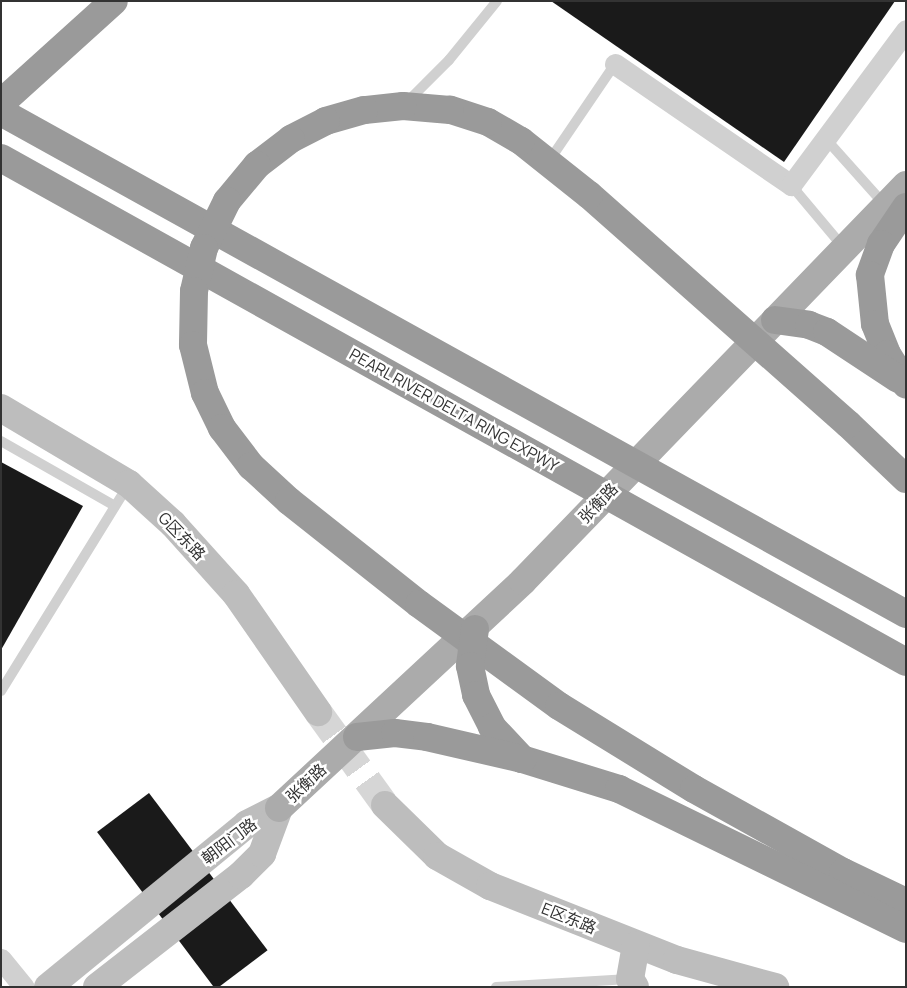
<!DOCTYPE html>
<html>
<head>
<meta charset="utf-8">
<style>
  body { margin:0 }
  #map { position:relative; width:907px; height:988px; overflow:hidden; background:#fff; font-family:Manrope,"Noto Sans SC",sans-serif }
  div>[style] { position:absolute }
  .building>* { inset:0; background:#1a1a1a; transform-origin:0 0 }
  .secondary-tunnel>* { height:28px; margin-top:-14px; transform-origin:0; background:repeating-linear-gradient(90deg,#d6d6d6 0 28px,transparent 0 42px) }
  .lane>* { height:10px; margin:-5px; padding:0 5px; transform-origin:5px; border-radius:5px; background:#d0d0d0 }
  .street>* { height:21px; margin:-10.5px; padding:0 10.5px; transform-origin:10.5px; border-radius:10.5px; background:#d0d0d0 }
  .secondary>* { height:28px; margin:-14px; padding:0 14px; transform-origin:14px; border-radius:14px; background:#bdbdbd }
  .primary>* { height:28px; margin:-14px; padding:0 14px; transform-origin:14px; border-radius:14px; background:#ababab }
  .highway>* { height:28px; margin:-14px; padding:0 14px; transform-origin:14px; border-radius:14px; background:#9a9a9a }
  span { translate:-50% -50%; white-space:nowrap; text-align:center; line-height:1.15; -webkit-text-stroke:5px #fff; paint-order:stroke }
  .street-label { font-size:16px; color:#333 }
  .frame { position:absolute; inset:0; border:2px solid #333; pointer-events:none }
</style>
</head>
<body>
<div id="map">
  <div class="building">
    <i style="clip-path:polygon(551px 1px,895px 1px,784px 162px)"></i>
    <i style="clip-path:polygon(1px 462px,83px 506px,1px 650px)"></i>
    <i style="left:149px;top:793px;width:197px;height:65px;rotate:53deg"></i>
  </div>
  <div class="secondary-tunnel">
    <i style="left:318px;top:712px;width:115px;rotate:54.2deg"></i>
  </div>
  <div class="lane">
    <i style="left:406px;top:103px;width:61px;rotate:-45deg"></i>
    <i style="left:449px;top:60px;width:76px;rotate:-50.9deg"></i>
    <i style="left:825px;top:138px;width:90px;rotate:48.2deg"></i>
    <i style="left:549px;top:161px;width:117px;rotate:-55.8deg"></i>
    <i style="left:791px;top:185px;width:81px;rotate:50deg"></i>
    <i style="left:1px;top:441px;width:131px;rotate:29.7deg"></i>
    <i style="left:1px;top:691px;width:242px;rotate:-58.3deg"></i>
    <i style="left:496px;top:987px;width:133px;rotate:-3.4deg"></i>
  </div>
  <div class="street">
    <i style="left:615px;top:64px;width:214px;rotate:34.5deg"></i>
    <i style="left:791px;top:185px;width:193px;rotate:-53.4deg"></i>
    <i style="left:1px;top:959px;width:36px;rotate:51deg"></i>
  </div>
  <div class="secondary">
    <i style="left:1px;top:408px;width:149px;rotate:30.7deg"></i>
    <i style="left:129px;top:484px;width:59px;rotate:42.3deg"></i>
    <i style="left:173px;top:524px;width:94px;rotate:48deg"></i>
    <i style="left:236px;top:594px;width:144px;rotate:55.2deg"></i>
    <i style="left:385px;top:805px;width:73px;rotate:44.4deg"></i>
    <i style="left:437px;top:856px;width:61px;rotate:29.5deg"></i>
    <i style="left:490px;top:886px;width:201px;rotate:21.6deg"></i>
    <i style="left:677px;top:960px;width:102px;rotate:15.4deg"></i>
    <i style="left:48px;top:987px;width:257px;rotate:-39.3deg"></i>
    <i style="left:247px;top:824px;width:36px;rotate:-27deg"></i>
    <i style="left:97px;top:987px;width:182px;rotate:-37.9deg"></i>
    <i style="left:241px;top:875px;width:30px;rotate:-45deg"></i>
    <i style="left:262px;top:854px;width:49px;rotate:-69.7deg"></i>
    <i style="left:635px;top:987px;width:9px;rotate:-122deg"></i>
    <i style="left:630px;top:979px;width:34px;rotate:-80deg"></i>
  </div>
  <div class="primary">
    <i style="left:279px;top:808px;width:333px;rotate:-42.9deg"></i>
    <i style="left:523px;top:581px;width:551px;rotate:-45.96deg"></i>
  </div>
  <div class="highway">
    <i style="left:1px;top:103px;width:152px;rotate:-42.1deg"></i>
    <i style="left:1px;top:112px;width:1035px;rotate:29.02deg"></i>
    <i style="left:1px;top:158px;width:1036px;rotate:29.11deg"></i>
    <i style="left:906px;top:207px;width:45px;rotate:124deg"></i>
    <i style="left:881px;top:244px;width:33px;rotate:110deg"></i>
    <i style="left:870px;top:275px;width:49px;rotate:84.2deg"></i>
    <i style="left:875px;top:324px;width:32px;rotate:68deg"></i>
    <i style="left:887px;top:354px;width:36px;rotate:58deg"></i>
    <i style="left:775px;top:320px;width:34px;rotate:8deg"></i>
    <i style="left:809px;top:325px;width:19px;rotate:21deg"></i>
    <i style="left:827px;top:332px;width:85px;rotate:33.5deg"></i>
    <i style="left:906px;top:479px;width:80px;rotate:-136.5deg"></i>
    <i style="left:848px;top:424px;width:346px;rotate:-138.5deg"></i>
    <i style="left:589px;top:195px;width:87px;rotate:-141.5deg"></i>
    <i style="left:521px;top:141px;width:38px;rotate:-150deg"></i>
    <i style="left:488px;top:122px;width:40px;rotate:-162deg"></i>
    <i style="left:450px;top:110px;width:47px;rotate:-175.1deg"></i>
    <i style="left:403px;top:106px;width:39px;rotate:174deg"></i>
    <i style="left:364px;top:110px;width:40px;rotate:164deg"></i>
    <i style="left:326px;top:121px;width:39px;rotate:153deg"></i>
    <i style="left:291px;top:139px;width:43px;rotate:142.6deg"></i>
    <i style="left:257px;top:165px;width:47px;rotate:129.8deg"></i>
    <i style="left:227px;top:201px;width:52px;rotate:116.1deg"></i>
    <i style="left:204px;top:248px;width:44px;rotate:103.1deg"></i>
    <i style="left:194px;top:291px;width:54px;rotate:91.1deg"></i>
    <i style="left:193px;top:345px;width:49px;rotate:76deg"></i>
    <i style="left:205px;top:393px;width:39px;rotate:64deg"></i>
    <i style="left:222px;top:428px;width:48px;rotate:52.7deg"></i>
    <i style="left:251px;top:466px;width:52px;rotate:42.6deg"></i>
    <i style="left:289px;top:501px;width:166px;rotate:38.4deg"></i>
    <i style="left:419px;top:604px;width:173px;rotate:36.1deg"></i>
    <i style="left:559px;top:706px;width:158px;rotate:31.6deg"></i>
    <i style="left:694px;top:789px;width:171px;rotate:29.1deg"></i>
    <i style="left:843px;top:872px;width:70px;rotate:25.5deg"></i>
    <i style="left:475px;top:629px;width:37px;rotate:98deg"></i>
    <i style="left:470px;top:666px;width:30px;rotate:78deg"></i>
    <i style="left:476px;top:695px;width:36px;rotate:63deg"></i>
    <i style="left:492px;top:727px;width:44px;rotate:46.8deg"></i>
    <i style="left:522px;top:759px;width:102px;rotate:17.2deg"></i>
    <i style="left:619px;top:789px;width:319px;rotate:26deg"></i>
    <i style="left:357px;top:737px;width:38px;rotate:-6deg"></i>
    <i style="left:395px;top:733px;width:32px;rotate:7deg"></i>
    <i style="left:427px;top:737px;width:98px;rotate:13deg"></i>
  </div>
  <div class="street-label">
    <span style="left:454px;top:410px;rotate:29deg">PEARL RIVER DELTA RING EXPWY</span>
    <span style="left:598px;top:503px;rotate:-46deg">张衡路</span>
    <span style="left:182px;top:536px;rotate:46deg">G区东路</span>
    <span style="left:306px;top:783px;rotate:-43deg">张衡路</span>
    <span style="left:229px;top:841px;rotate:-37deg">朝阳门路</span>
    <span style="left:569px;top:918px;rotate:22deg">E区东路</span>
  </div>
  <div class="frame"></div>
</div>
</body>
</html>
